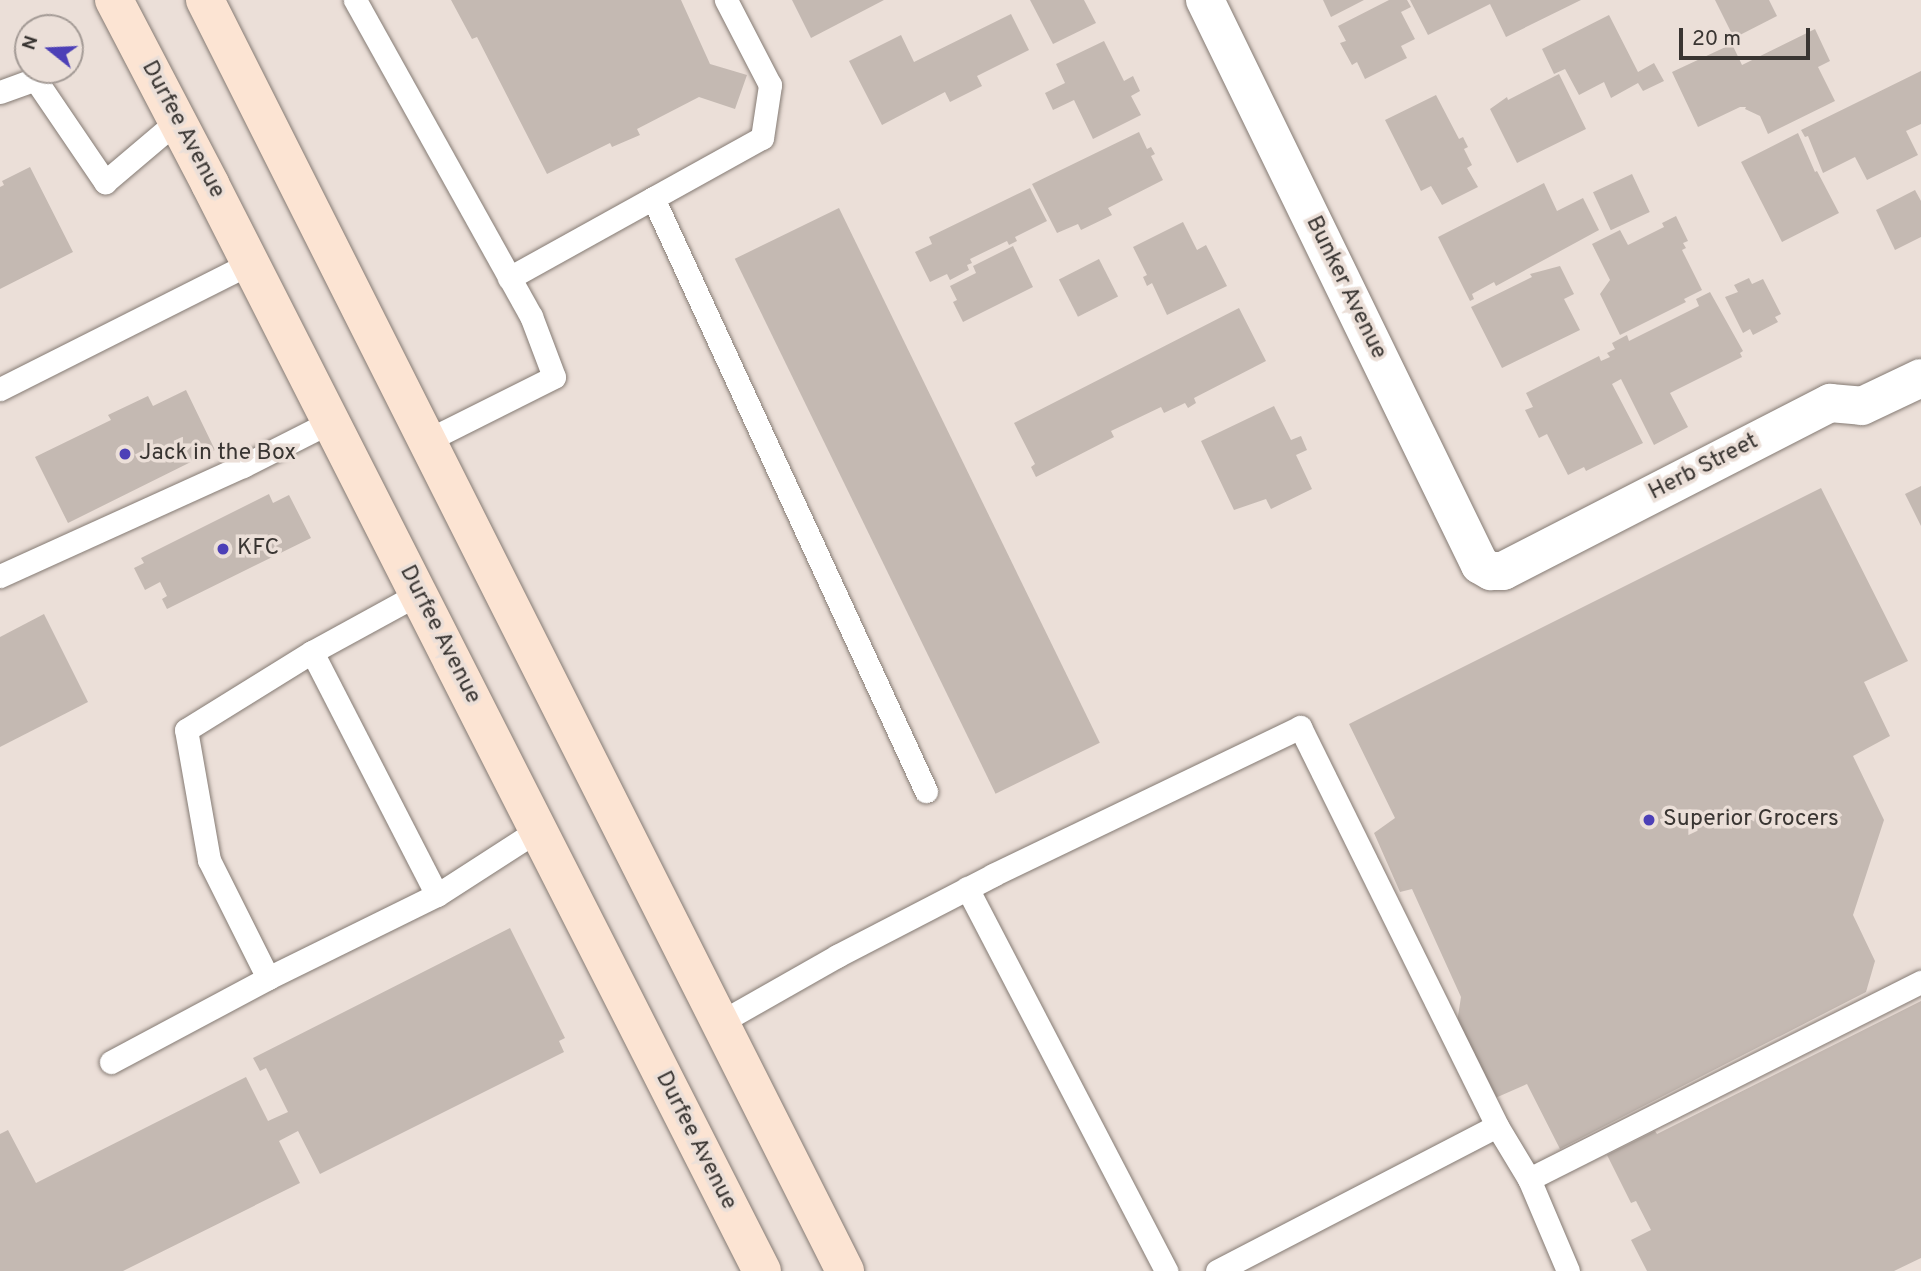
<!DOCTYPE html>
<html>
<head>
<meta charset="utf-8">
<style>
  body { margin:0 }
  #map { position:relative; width:1921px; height:1271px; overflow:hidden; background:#ebdfd8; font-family:Overpass,sans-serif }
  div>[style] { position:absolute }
  .building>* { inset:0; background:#c4b9b2; transform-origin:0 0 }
  .roads { filter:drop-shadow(0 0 2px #857b74) drop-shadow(0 0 2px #857b74) }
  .lane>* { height:23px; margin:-11.5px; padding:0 11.5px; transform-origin:11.5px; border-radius:11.5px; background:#fff }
  .street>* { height:38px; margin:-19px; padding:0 19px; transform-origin:19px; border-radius:19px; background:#fff }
  .secondary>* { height:38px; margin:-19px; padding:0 19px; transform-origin:19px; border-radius:19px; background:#fce4d3 }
  .dots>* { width:19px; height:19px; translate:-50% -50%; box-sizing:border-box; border:4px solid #ebdfd8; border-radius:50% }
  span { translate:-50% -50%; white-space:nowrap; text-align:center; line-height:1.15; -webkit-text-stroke:7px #ebdfd8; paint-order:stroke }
  .street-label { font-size:23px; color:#393532 }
  .poi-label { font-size:23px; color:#393532 }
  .left { translate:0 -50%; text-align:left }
  .north { position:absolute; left:14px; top:14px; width:70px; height:70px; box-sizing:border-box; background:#ebdfd8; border:2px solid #a49b96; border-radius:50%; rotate:288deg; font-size:19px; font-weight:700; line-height:28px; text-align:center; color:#393532 }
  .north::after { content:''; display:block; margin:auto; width:24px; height:32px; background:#4d40b7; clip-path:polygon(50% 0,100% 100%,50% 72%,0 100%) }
  .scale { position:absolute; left:1679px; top:28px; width:131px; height:32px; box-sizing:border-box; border:4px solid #393532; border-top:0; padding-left:9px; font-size:21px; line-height:24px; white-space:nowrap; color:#393532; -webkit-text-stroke:5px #ebdfd8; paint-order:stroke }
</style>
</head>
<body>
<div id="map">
  <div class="building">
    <i style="clip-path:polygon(451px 0,681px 0,710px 64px,747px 75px,735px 109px,699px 97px,637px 129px,640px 135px,612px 147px,610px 143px,547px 174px,477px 37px,472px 39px)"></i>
    <i style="clip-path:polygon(792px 0,884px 0,811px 38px)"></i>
    <i style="clip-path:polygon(1030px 0,1084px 0,1096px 23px,1053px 44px)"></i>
    <i style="clip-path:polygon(1323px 0,1364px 0,1331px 17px)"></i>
    <i style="clip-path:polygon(1389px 0,1407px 0,1411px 7px,1401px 12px,1415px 39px,1401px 46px,1407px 58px,1365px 79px,1357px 62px,1352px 65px,1340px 43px,1346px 41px,1338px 26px)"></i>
    <i style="clip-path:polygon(1410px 0,1581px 0,1506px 37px,1490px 4px,1428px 35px)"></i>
    <i style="clip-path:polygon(1715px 0,1769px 0,1777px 16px,1734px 38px)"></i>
    <i style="clip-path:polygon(1011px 14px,1029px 50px,977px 76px,982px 86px,950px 102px,945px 92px,882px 125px,849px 61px,901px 35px,914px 62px)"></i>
    <i style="clip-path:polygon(1609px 15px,1638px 72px,1654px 63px,1664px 81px,1643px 91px,1638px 83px,1611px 98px,1604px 82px,1579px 95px,1565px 69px,1554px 74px,1542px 49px)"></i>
    <i style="clip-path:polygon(1815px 29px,1830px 61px,1818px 67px,1835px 101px,1768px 134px,1760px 116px,1745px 109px,1746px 107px,1740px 107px,1698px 127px,1672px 72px,1732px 44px,1742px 65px)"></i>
    <i style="clip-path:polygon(1104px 41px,1124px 81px,1133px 76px,1140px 91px,1131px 96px,1141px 115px,1093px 139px,1074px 100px,1053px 110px,1045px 93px,1065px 83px,1056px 64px)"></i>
    <i style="clip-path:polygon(1921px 71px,1921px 124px,1906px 131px,1918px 155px,1867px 180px,1855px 157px,1823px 173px,1808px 136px,1805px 137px,1801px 130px)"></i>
    <i style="clip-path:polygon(1559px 74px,1586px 129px,1517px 163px,1490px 109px,1507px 97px,1508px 100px)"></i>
    <i style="clip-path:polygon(1436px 95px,1459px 139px,1463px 137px,1468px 147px,1464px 149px,1472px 165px,1467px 168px,1478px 187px,1442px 205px,1431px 186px,1421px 191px,1385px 120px)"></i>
    <i style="clip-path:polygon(1139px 132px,1147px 149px,1151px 147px,1155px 154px,1151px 156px,1163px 180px,1108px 208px,1112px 215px,1081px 230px,1078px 224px,1057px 233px,1032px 184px)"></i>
    <i style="clip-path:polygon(1798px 133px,1815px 172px,1817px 171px,1839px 213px,1782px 242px,1741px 162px)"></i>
    <i style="clip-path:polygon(30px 167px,73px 252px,0 289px,0 187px,4px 185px,2px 181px)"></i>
    <i style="left:1632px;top:174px;width:42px;height:43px;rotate:65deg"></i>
    <i style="clip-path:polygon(1544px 183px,1557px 211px,1583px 198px,1599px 230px,1496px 286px,1494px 282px,1472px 294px,1474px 299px,1470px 301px,1438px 237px)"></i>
    <i style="clip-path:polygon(1030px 188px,1047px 221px,1015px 237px,1017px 241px,1009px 245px,1007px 241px,970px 259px,972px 263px,967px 265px,969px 270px,950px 280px,947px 274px,930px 282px,915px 252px,932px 244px,929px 237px)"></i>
    <i style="clip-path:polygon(1915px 190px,1921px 201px,1921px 237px,1895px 250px,1876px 210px)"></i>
    <i style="left:839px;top:208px;width:595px;height:116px;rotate:64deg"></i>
    <i style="clip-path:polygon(1676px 216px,1688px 241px,1683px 243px,1686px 248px,1682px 250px,1702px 290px,1684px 299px,1686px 302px,1620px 335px,1600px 294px,1610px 280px,1592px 244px,1620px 230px,1628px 245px,1664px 227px,1662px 223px)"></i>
    <i style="clip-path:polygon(1183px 222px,1197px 250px,1206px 245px,1227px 286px,1167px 315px,1152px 283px,1147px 286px,1143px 277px,1147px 275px,1133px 247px)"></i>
    <i style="clip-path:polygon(1013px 246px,1033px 287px,963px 322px,953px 302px,957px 300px,950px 286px,976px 273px,973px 266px)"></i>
    <i style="left:1099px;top:259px;width:42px;height:45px;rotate:63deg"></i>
    <i style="clip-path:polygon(1560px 266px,1574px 294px,1564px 299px,1580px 330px,1502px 368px,1471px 307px,1532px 277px,1530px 274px)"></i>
    <i style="clip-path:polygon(1749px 278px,1752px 284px,1763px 279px,1781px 314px,1775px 317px,1778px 322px,1753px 335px,1750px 329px,1743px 333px,1725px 297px,1738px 292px,1734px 285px)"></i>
    <i style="clip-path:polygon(1710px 292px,1743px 351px,1740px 353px,1742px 357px,1670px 393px,1688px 427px,1654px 445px,1621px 379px,1612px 384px,1643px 443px,1586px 471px,1584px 467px,1568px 475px,1547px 434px,1539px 438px,1525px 410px,1533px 407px,1526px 393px,1599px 356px,1601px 361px,1610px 357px,1607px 353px,1615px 349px,1612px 343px,1627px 335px,1629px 341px,1699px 306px,1696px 299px)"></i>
    <i style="clip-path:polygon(1239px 308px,1266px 361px,1194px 398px,1196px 403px,1188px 408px,1185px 403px,1164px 413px,1161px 407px,1111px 431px,1114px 437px,1036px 477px,1031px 467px,1035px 464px,1014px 423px)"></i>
    <i style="clip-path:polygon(186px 390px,215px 450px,68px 523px,35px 457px,111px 420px,108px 415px,148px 396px,153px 406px)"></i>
    <i style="clip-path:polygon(1274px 406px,1291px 440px,1301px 436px,1307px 450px,1296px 455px,1312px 489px,1271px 509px,1266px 499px,1234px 510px,1201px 441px)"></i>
    <i style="clip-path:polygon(1921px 486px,1921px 526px,1905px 494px)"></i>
    <i style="clip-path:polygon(1821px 488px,1908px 661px,1864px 682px,1890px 736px,1853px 756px,1884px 820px,1853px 915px,1875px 961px,1866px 992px,1560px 1149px,1527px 1084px,1493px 1099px,1455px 1035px,1461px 997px,1412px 889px,1400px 892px,1374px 833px,1395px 818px,1349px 724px)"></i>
    <i style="clip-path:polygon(269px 494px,273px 503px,289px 495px,311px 538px,167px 609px,162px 599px,167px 596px,160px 582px,145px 590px,134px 568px,144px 563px,141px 558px)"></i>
    <i style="clip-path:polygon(44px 614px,88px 702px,0 747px,0 637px)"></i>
    <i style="clip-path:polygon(510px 928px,565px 1038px,559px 1041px,564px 1052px,320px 1174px,298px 1131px,279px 1141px,300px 1183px,123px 1271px,0 1271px,0 1134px,8px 1130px,36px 1183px,246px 1077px,268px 1121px,288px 1112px,266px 1068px,260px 1071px,253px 1058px)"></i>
    <i style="clip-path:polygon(1921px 1001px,1921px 1258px,1894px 1271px,1647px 1271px,1631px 1240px,1651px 1230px,1636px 1201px,1631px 1203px,1607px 1155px,1655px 1131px,1657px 1134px)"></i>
  </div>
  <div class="roads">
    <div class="lane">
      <i style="left:355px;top:0;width:362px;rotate:60.9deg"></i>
      <i style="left:531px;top:316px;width:65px;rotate:69.3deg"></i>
      <i style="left:554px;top:377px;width:141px;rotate:153.4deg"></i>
      <i style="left:0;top:92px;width:37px;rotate:-20deg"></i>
      <i style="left:35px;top:79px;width:125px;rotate:55.8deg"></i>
      <i style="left:105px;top:182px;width:94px;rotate:-40.3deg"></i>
      <i style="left:653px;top:198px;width:653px;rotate:65.28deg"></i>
      <i style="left:509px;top:278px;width:289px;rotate:-29deg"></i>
      <i style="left:762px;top:138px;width:54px;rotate:-81.4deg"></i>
      <i style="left:770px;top:85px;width:96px;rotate:-117.4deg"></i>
      <i style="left:0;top:389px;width:280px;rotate:-26.7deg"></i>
      <i style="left:0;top:576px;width:267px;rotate:-24.4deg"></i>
      <i style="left:243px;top:466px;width:97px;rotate:-26.8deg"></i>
      <i style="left:312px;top:652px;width:273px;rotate:62.8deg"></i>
      <i style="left:967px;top:888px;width:432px;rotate:62.5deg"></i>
      <i style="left:268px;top:978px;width:132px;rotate:-116.6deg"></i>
      <i style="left:209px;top:860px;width:132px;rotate:-100deg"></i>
      <i style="left:186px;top:730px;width:148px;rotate:-31.8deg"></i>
      <i style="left:312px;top:652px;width:121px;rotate:-28.7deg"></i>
      <i style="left:719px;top:1023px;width:136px;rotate:-29.6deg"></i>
      <i style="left:837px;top:956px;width:176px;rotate:-27.4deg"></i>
      <i style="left:993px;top:875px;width:341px;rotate:-25.7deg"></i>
      <i style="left:1300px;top:727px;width:445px;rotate:63.7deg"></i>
      <i style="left:1497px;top:1126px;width:62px;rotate:58.9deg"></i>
      <i style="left:1529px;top:1179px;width:100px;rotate:67deg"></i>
      <i style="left:111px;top:1062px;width:178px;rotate:-28.1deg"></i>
      <i style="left:268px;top:978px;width:188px;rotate:-26.2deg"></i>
      <i style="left:437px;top:895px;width:120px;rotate:-32.8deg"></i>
      <i style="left:1529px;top:1179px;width:439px;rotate:-26.7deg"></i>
      <i style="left:1217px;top:1271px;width:315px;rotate:-27.4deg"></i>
    </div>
    <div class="street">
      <i style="left:1205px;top:0;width:628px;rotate:64.05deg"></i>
      <i style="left:1480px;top:565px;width:13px;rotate:29deg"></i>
      <i style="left:1491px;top:571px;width:12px"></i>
      <i style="left:1503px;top:571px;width:368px;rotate:-27.2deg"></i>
      <i style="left:1830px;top:403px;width:32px;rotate:5deg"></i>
      <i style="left:1862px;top:406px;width:65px;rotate:-25.4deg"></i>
    </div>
    <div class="secondary">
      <i style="left:114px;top:0;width:208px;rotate:62.4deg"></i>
      <i style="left:210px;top:184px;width:1219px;rotate:63.08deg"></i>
      <i style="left:205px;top:0;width:1423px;rotate:63.27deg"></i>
    </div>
  </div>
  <div class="dots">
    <i style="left:125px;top:454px;background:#4d40b7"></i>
    <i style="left:223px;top:549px;background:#4d40b7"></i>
    <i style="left:1649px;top:820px;background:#4d40b7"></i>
  </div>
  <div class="street-label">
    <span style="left:182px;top:130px;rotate:62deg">Durfee Avenue</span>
    <span style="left:1345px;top:288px;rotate:64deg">Bunker Avenue</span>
    <span style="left:1704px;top:468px;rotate:-27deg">Herb Street</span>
    <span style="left:439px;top:635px;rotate:63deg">Durfee Avenue</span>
    <span style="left:695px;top:1141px;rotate:63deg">Durfee Avenue</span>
  </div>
  <div class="poi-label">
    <span class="left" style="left:139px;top:454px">Jack in the Box</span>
    <span class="left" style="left:237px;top:549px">KFC</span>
    <span class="left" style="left:1663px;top:820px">Superior Grocers</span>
  </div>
  <div class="north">N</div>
  <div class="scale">20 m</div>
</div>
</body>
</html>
